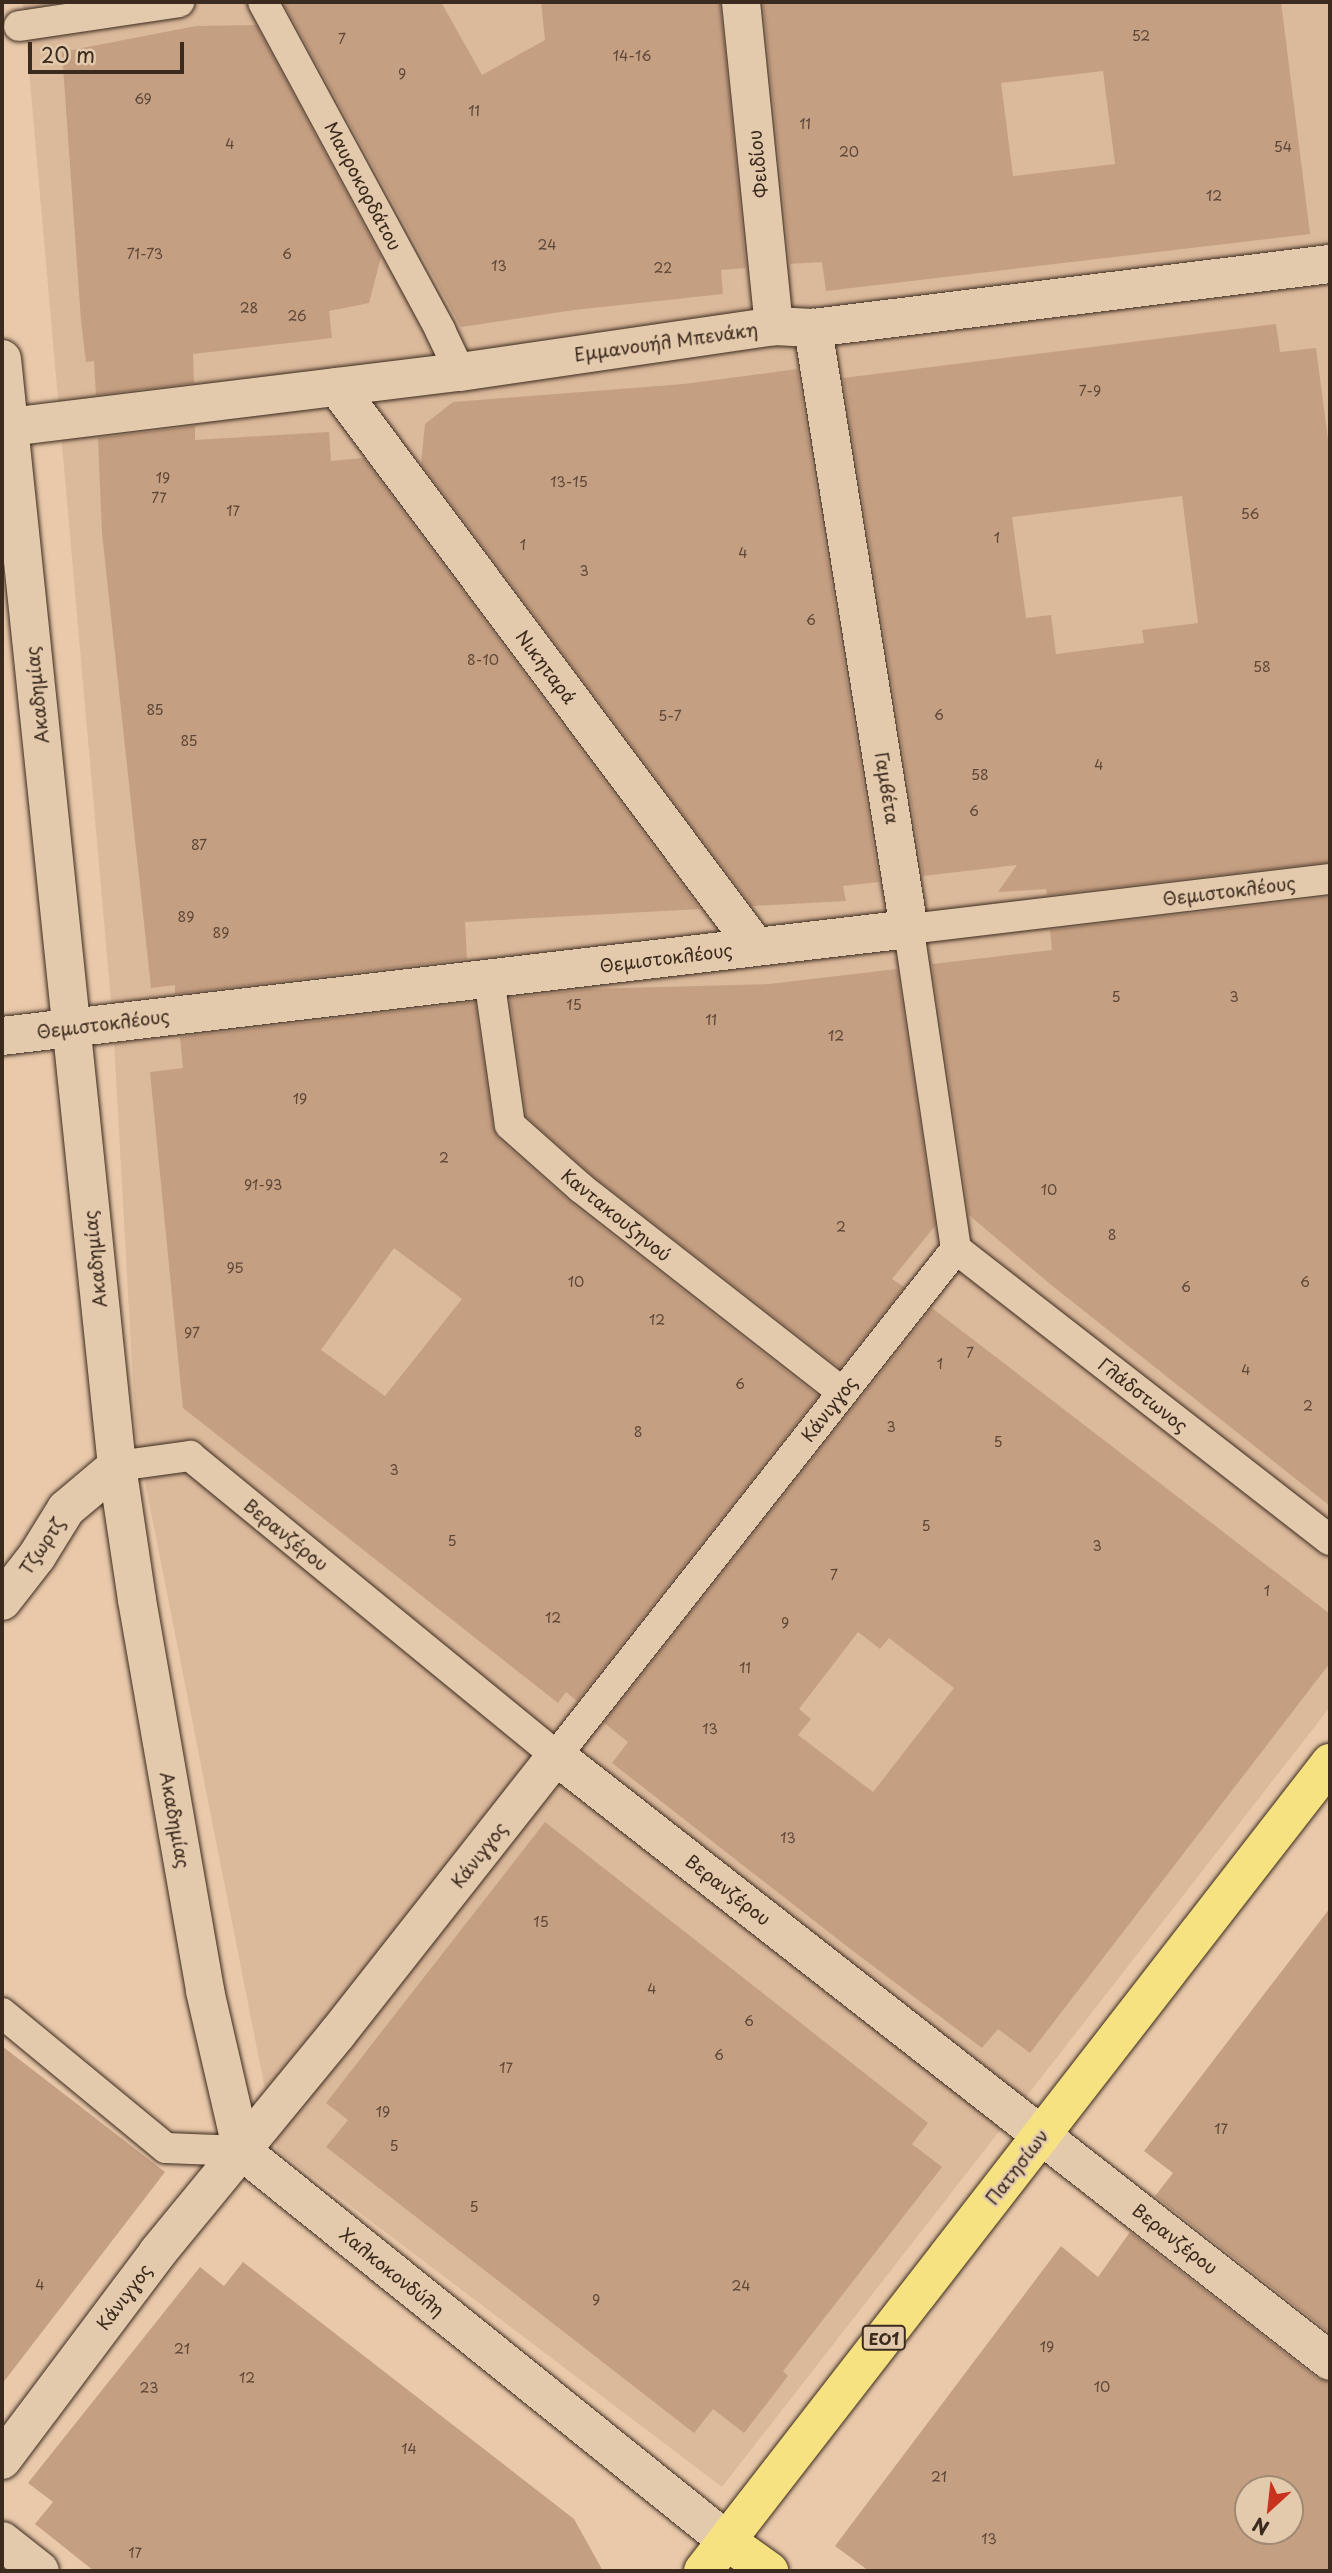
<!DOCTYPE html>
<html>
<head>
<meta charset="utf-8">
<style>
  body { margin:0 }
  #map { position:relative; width:1332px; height:2573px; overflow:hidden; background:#e9c9aa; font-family:"Playpen Sans",sans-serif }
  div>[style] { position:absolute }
  .built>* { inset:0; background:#dbb99b }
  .building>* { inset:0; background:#c59f82 }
  .roads { filter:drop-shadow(0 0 2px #3b2a1e) drop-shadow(0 0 2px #3b2a1e) }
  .pedestrian>* { height:30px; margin:-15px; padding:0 15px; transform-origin:15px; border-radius:15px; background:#e4caac }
  .minor>* { height:38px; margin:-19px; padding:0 19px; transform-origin:19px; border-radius:19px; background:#e4caac }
  .secondary>* { height:38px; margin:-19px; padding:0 19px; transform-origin:19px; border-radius:19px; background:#e4caac }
  .primary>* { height:38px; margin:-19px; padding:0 19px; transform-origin:19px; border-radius:19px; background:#f7e281 }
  span { translate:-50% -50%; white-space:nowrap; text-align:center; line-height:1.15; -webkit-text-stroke:5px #e4caac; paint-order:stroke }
  .number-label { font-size:14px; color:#5e4737 }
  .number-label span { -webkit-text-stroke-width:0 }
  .shield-label span { padding:2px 5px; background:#e4caac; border:2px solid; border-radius:5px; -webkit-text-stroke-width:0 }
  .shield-label { font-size:16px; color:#3b2a1e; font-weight:700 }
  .street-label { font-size:18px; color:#3b2a1e }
  .frame { position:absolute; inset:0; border:4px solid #3b2a1e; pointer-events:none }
  .north { position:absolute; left:1234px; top:2475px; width:70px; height:70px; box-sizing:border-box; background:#e4caac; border:2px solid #a08a73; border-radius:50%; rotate:207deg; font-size:19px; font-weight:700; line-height:28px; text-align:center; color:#3b2a1e }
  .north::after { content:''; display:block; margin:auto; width:24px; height:32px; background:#c8321e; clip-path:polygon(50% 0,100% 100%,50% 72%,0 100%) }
  .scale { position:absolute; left:28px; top:42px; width:156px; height:32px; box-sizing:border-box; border:4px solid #3b2a1e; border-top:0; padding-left:9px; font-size:21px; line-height:24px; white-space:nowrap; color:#3b2a1e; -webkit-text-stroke:5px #e4caac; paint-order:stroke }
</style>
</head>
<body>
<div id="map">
  <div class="built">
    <i style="clip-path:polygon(23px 2px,1330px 2px,1330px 1707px,722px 2487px,277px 2150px,136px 1436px,113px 1023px)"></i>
  </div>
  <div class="building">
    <i style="clip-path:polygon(283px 2px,441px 2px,482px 75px,545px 40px,541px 2px,720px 2px,746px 268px,721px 270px,723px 294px,574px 310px,461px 327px)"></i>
    <i style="clip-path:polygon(evenodd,763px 2px,1281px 2px,1310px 234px,826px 291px,822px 262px,790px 264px,763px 2px,1103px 71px,1115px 164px,1013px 176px,1001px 83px,1103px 71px)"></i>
    <i style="clip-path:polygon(256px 25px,381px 257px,369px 303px,329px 311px,332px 338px,193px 354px,194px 383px,96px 395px,94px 361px,86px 362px,81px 321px,62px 52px,196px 26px)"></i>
    <i style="clip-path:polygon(evenodd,1276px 324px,1280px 352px,1316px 348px,1330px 455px,1330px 862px,1047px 895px,1046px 889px,998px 892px,1017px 865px,923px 876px,843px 378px,1276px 324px,1182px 496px,1198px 623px,1142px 630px,1144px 643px,1056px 654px,1051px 615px,1026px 618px,1012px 517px,1182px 496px)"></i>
    <i style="clip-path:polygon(797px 369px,879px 882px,843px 886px,846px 901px,752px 906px,421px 463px,425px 424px,453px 402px,684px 384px)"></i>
    <i style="clip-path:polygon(195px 426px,195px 440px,329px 432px,331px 461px,363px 458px,700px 909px,465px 922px,467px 959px,175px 994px,175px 985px,151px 988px,102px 533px,98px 438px)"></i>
    <i style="clip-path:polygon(1330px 897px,1330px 1506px,1050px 1284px,969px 1215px,932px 964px,1052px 950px,1050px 930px)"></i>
    <i style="clip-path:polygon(897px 969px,935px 1226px,892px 1279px,904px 1287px,840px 1368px,592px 1175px,526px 1116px,510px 998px,587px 989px,769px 984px)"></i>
    <i style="clip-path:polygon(evenodd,475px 1002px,493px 1127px,498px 1138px,570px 1202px,818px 1396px,577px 1701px,566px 1692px,558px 1703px,183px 1408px,150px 1072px,183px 1068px,180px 1037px,475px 1002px,394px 1248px,462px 1299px,385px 1396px,321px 1350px,394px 1248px)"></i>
    <i style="clip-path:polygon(evenodd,932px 1308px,1330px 1614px,1330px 1663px,1030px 2053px,998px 2029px,982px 2048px,849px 1948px,612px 1763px,628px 1742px,604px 1723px,932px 1308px,858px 1632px,880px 1649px,889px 1638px,954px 1688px,873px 1792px,798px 1735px,811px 1719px,799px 1709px,858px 1632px)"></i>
    <i style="clip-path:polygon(545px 1822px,928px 2123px,912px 2144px,942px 2167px,783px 2371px,788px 2376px,744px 2433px,713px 2409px,694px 2433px,326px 2147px,348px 2120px,326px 2103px)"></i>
    <i style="clip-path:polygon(1330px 1908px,1330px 2333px,1155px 2196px,1173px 2173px,1144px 2151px)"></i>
    <i style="clip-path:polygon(2px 2046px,165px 2172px,2px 2384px)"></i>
    <i style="clip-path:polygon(evenodd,1130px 2232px,1317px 2378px,1330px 2382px,1330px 2571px,869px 2571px,835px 2546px,1061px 2246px,1098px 2277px,1130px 2232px,1248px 2489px,1290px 2489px,1290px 2531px,1248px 2531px,1248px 2489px)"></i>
    <i style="clip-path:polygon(243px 2262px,574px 2519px,603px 2571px,94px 2571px,35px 2524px,53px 2502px,28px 2483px,200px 2267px,224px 2286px)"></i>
  </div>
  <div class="roads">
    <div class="pedestrian">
      <i style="left:263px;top:2px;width:373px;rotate:61.6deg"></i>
      <i style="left:440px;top:330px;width:47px;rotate:64.5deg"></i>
      <i style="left:19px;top:26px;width:162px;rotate:-8.5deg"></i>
      <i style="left:489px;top:978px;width:148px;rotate:81.9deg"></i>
      <i style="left:510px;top:1125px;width:95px;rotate:41.6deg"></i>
      <i style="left:581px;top:1188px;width:331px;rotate:38deg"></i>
      <i style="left:956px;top:1249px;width:323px;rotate:-98.4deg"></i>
      <i style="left:909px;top:929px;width:424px;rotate:-6.8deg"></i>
      <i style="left:956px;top:1249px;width:474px;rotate:37.9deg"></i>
      <i style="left:117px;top:1466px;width:74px;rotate:-7.8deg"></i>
      <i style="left:190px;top:1456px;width:473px;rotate:39.3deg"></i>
      <i style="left:556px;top:1756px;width:646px;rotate:-51.73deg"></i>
      <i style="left:2px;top:2013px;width:212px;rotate:39.5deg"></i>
      <i style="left:166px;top:2148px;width:76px;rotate:2.3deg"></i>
    </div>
    <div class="minor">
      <i style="left:741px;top:2px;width:326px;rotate:84.2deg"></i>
      <i style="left:337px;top:387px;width:699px;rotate:53.2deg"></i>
      <i style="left:2px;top:428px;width:461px;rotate:-7deg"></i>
      <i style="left:460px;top:372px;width:317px;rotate:-8.3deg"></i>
      <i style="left:774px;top:326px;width:39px;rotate:3deg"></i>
      <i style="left:813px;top:328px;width:521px;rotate:-7.06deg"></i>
      <i style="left:2px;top:1036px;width:913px;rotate:-6.73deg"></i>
      <i style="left:909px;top:929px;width:609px;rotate:-99.08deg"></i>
      <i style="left:2px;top:1601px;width:57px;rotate:-52.1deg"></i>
      <i style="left:37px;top:1556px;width:55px;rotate:-58.3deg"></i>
      <i style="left:66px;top:1509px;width:67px;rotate:-40.1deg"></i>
      <i style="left:2px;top:2460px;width:260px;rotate:-53.1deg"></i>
      <i style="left:158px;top:2252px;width:282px;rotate:-50.6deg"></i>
      <i style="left:337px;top:2034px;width:354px;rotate:-51.8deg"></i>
      <i style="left:556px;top:1756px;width:982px;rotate:38.01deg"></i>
    </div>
    <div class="secondary">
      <i style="left:2px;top:359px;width:1113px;rotate:84.07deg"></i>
      <i style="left:117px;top:1466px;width:135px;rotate:81.5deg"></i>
      <i style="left:137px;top:1600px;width:397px;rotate:80.1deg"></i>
      <i style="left:205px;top:1991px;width:164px;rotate:77deg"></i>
      <i style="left:242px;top:2151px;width:622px;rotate:38.8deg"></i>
      <i style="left:2px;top:2541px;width:48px;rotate:38.3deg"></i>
    </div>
    <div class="primary">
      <i style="left:727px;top:2541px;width:52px;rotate:35.5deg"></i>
      <i style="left:703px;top:2571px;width:1023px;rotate:-52.19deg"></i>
    </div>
  </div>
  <div class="number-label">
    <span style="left:1141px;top:36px">52</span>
    <span style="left:342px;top:39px">7</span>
    <span style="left:632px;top:56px">14-16</span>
    <span style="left:402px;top:74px">9</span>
    <span style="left:143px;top:99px">69</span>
    <span style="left:474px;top:111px">11</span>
    <span style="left:805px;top:124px">11</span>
    <span style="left:230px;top:144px">4</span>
    <span style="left:1283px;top:147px">54</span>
    <span style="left:849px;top:152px">20</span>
    <span style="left:1214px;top:196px">12</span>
    <span style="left:547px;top:245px">24</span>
    <span style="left:145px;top:254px">71-73</span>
    <span style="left:287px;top:254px">6</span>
    <span style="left:499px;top:266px">13</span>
    <span style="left:663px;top:268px">22</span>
    <span style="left:249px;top:308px">28</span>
    <span style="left:297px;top:316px">26</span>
    <span style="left:1090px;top:391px">7-9</span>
    <span style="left:163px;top:478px">19</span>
    <span style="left:569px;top:482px">13-15</span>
    <span style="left:159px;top:498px">77</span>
    <span style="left:233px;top:511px">17</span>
    <span style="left:1250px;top:514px">56</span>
    <span style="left:997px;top:538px">1</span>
    <span style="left:523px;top:545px">1</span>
    <span style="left:743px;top:553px">4</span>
    <span style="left:584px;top:571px">3</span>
    <span style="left:811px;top:620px">6</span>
    <span style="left:483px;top:660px">8-10</span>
    <span style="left:1262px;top:667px">58</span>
    <span style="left:155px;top:710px">85</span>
    <span style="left:939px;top:715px">6</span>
    <span style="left:670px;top:716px">5-7</span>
    <span style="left:189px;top:741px">85</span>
    <span style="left:1099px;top:765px">4</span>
    <span style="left:980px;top:775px">58</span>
    <span style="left:974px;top:811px">6</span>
    <span style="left:199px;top:845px">87</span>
    <span style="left:186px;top:917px">89</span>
    <span style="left:221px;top:933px">89</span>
    <span style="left:1116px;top:997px">5</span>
    <span style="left:1234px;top:997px">3</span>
    <span style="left:574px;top:1005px">15</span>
    <span style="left:711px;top:1020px">11</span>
    <span style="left:836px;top:1036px">12</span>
    <span style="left:300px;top:1099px">19</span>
    <span style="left:444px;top:1158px">2</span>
    <span style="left:263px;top:1185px">91-93</span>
    <span style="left:1049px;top:1190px">10</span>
    <span style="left:841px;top:1227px">2</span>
    <span style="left:1112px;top:1235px">8</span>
    <span style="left:235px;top:1268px">95</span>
    <span style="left:576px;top:1282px">10</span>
    <span style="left:1305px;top:1282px">6</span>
    <span style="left:1186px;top:1287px">6</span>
    <span style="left:657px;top:1320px">12</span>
    <span style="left:192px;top:1333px">97</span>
    <span style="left:970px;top:1353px">7</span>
    <span style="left:940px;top:1364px">1</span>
    <span style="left:1246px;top:1370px">4</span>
    <span style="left:740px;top:1384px">6</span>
    <span style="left:1308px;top:1406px">2</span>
    <span style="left:891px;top:1427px">3</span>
    <span style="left:638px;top:1432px">8</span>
    <span style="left:998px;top:1442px">5</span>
    <span style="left:394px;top:1470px">3</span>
    <span style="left:926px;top:1526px">5</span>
    <span style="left:452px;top:1541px">5</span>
    <span style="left:1097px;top:1546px">3</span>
    <span style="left:834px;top:1575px">7</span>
    <span style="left:1267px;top:1591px">1</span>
    <span style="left:553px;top:1618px">12</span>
    <span style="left:785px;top:1623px">9</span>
    <span style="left:745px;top:1668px">11</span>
    <span style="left:710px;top:1729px">13</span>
    <span style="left:788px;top:1838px">13</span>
    <span style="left:541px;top:1922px">15</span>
    <span style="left:652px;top:1989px">4</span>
    <span style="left:749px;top:2021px">6</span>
    <span style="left:719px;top:2055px">6</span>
    <span style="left:506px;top:2068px">17</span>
    <span style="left:383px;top:2112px">19</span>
    <span style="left:1221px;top:2129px">17</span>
    <span style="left:394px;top:2146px">5</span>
    <span style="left:474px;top:2207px">5</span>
    <span style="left:40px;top:2285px">4</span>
    <span style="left:741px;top:2286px">24</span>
    <span style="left:596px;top:2300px">9</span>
    <span style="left:1047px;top:2347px">19</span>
    <span style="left:182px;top:2349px">21</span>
    <span style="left:247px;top:2378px">12</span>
    <span style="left:1102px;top:2387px">10</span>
    <span style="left:149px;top:2388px">23</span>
    <span style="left:409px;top:2449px">14</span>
    <span style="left:939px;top:2477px">21</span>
    <span style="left:989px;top:2539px">13</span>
    <span style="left:135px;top:2553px">17</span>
  </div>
  <div class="shield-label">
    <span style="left:884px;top:2338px">ΕΟ1</span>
  </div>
  <div class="street-label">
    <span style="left:758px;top:164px;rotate:-96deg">Φειδίου</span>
    <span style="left:363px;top:186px;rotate:62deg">Μαυροκορδάτου</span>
    <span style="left:666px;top:342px;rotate:-8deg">Εμμανουήλ Μπενάκη</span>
    <span style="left:546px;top:667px;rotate:53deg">Νικηταρά</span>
    <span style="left:37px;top:695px;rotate:-96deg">Ακαδημίας</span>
    <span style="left:887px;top:788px;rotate:81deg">Γαμβέτα</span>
    <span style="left:1229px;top:891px;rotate:-7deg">Θεμιστοκλέους</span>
    <span style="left:666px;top:958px;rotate:-7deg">Θεμιστοκλέους</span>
    <span style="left:103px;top:1024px;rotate:-7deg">Θεμιστοκλέους</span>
    <span style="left:616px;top:1215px;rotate:39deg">Καντακουζηνού</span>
    <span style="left:95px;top:1259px;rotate:-96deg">Ακαδημίας</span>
    <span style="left:1143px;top:1395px;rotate:38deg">Γλάδστωνος</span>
    <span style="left:829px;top:1409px;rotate:-52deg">Κάνιγγος</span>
    <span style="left:286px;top:1535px;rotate:39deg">Βερανζέρου</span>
    <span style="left:42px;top:1546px;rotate:-56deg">Τζωρτζ</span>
    <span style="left:175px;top:1820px;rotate:80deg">Ακαδημίας</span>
    <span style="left:479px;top:1855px;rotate:-52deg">Κάνιγγος</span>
    <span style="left:728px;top:1890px;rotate:38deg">Βερανζέρου</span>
    <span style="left:1017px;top:2167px;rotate:-52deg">Πατησίων</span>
    <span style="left:1175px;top:2239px;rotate:38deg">Βερανζέρου</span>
    <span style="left:392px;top:2272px;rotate:39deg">Χαλκοκονδύλη</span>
    <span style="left:124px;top:2297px;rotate:-53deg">Κάνιγγος</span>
  </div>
  <div class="frame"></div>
  <div class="north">N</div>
  <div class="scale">20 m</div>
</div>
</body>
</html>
